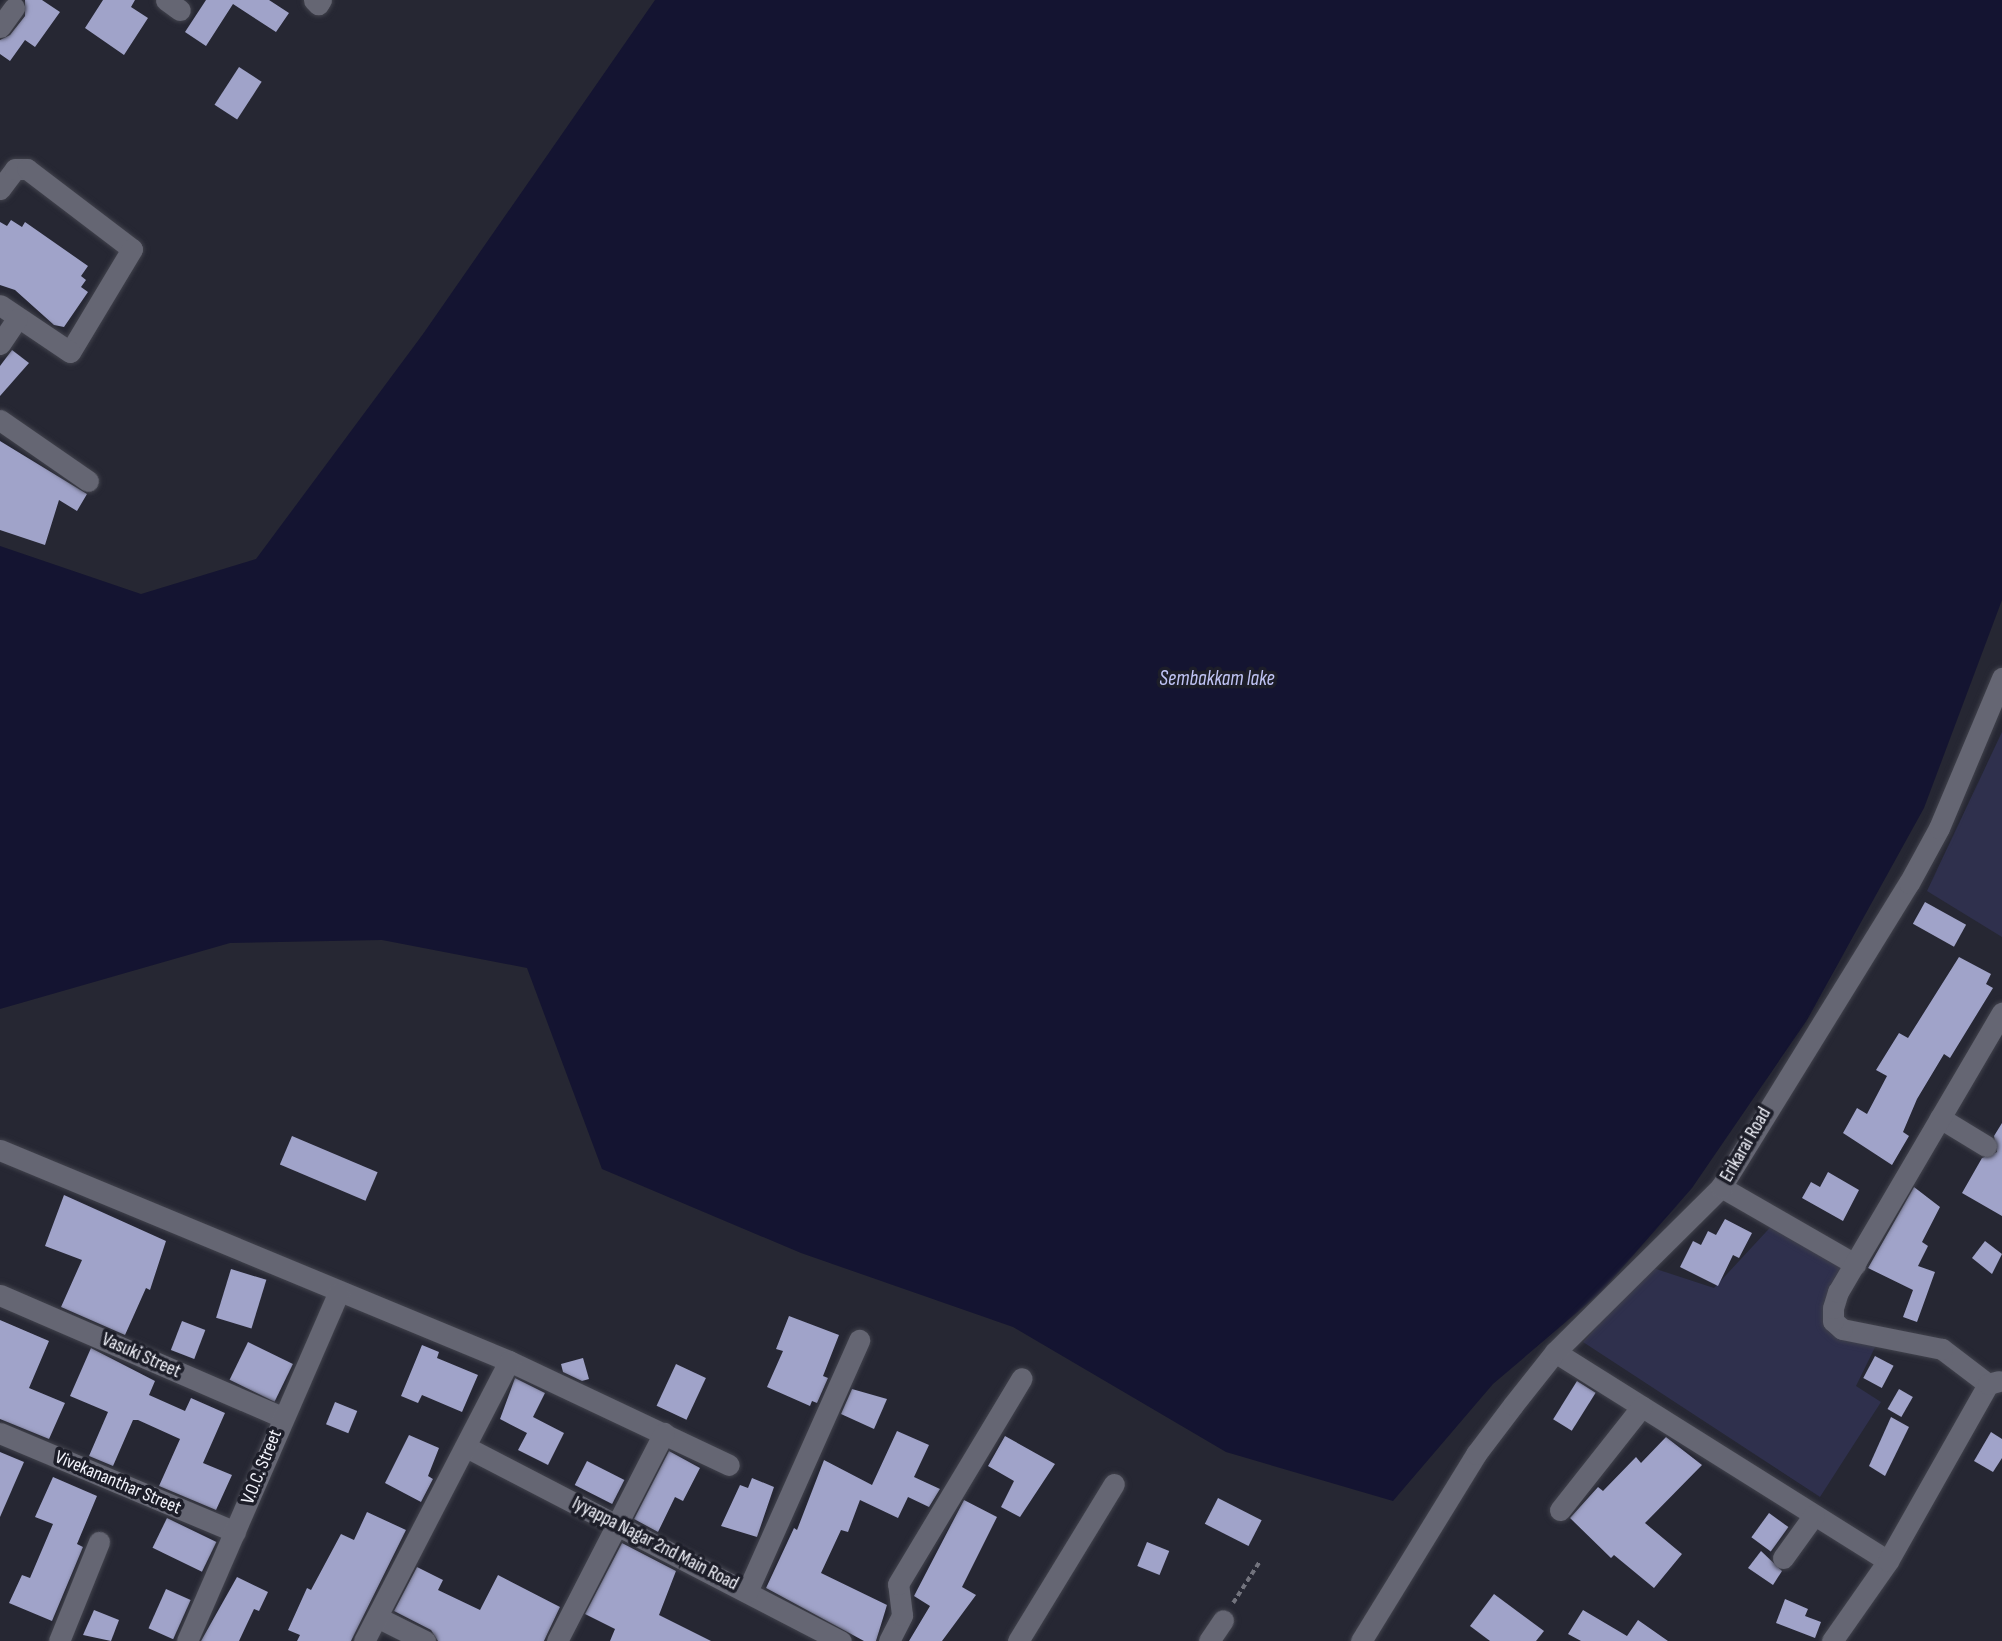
<!DOCTYPE html>
<html>
<head>
<meta charset="utf-8">
<style>
  body { margin:0 }
  #map { position:relative; width:2002px; height:1641px; overflow:hidden; background:#262733; font-family:"Sofia Sans Condensed",sans-serif }
  div>[style] { position:absolute }
  .green>* { inset:0; background:#2f304d }
  .water>* { inset:0; background:#141431 }
  .building>* { inset:0; background:#a0a3c9; transform-origin:0 0 }
  .path>* { height:3.5px; margin-top:-1.75px; transform-origin:0; background:repeating-linear-gradient(90deg,#72737d 0 5px,transparent 0 8.5px) }
  .roads { filter:drop-shadow(0 0 2px #41424c) drop-shadow(0 0 2px #41424c) }
  .street>* { height:21px; margin:-10.5px; padding:0 10.5px; transform-origin:10.5px; border-radius:10.5px; background:#656673 }
  span { translate:-50% -50%; white-space:nowrap; text-align:center; line-height:1.15; -webkit-text-stroke:7px #1d1e29; paint-order:stroke }
  .street-label { font-size:19px; color:#f3f4fc }
  .water-label { font-size:21px; color:#c0c4f4; font-style:italic }
</style>
</head>
<body>
<div id="map">
  <div class="green">
    <i style="clip-path:polygon(2002px 732px,2002px 937px,1927px 891px)"></i>
    <i style="clip-path:polygon(1778px 1219px,1855px 1264px,1833px 1321px,1880px 1337px,1856px 1386px,1881px 1402px,1820px 1497px,1583px 1342px,1650px 1267px,1714px 1288px)"></i>
  </div>
  <div class="water">
    <i style="clip-path:polygon(655px 0,2002px 0,2002px 600px,1924px 808px,1807px 1020px,1692px 1188px,1601px 1292px,1493px 1384px,1393px 1501px,1226px 1452px,1013px 1327px,801px 1253px,602px 1169px,527px 968px,382px 940px,230px 943px,0 1009px,0 546px,141px 594px,256px 559px,423px 334px)"></i>
  </div>
  <div class="building">
    <i style="clip-path:polygon(25px 0,42px 0,60px 12px,35px 47px,25px 40px,10px 61px,0 54px,0 40px,10px 35px,25px 16px)"></i>
    <i style="clip-path:polygon(103px 0,135px 0,131px 7px,148px 18px,124px 55px,85px 28px)"></i>
    <i style="clip-path:polygon(206px 0,269px 0,289px 13px,276px 32px,233px 4px,206px 46px,185px 32px)"></i>
    <i style="left:239px;top:67px;width:27px;height:45px;rotate:33deg"></i>
    <i style="clip-path:polygon(11px 220px,22px 227px,25px 222px,88px 266px,81px 276px,86px 280px,81px 287px,88px 292px,64px 327px,54px 325px,15px 290px,0 285px,0 222px,7px 226px)"></i>
    <i style="clip-path:polygon(12px 350px,29px 363px,0 396px,0 366px)"></i>
    <i style="clip-path:polygon(0 441px,87px 494px,77px 511px,59px 500px,45px 545px,0 530px)"></i>
    <i style="left:1925px;top:902px;width:47px;height:25px;rotate:29deg"></i>
    <i style="clip-path:polygon(1959px 957px,1991px 974px,1986px 984px,1993px 988px,1950px 1058px,1944px 1054px,1917px 1099px,1903px 1132px,1909px 1136px,1892px 1165px,1843px 1133px,1857px 1108px,1867px 1114px,1887px 1076px,1876px 1070px,1899px 1033px,1908px 1038px)"></i>
    <i style="clip-path:polygon(2002px 1123px,2002px 1216px,1962px 1193px,1982px 1158px,1997px 1152px,1994px 1136px)"></i>
    <i style="left:292px;top:1136px;width:93px;height:31px;rotate:23deg"></i>
    <i style="clip-path:polygon(1828px 1172px,1859px 1190px,1843px 1221px,1802px 1198px,1811px 1182px,1820px 1187px)"></i>
    <i style="clip-path:polygon(1914px 1187px,1940px 1207px,1922px 1242px,1928px 1246px,1918px 1266px,1935px 1272px,1917px 1322px,1903px 1317px,1913px 1290px,1868px 1268px)"></i>
    <i style="clip-path:polygon(64px 1195px,166px 1241px,150px 1290px,146px 1288px,125px 1335px,61px 1307px,82px 1260px,45px 1246px)"></i>
    <i style="clip-path:polygon(1725px 1219px,1752px 1233px,1739px 1258px,1733px 1255px,1718px 1286px,1680px 1267px,1693px 1241px,1701px 1245px,1708px 1231px,1716px 1235px)"></i>
    <i style="clip-path:polygon(1985px 1241px,2002px 1254px,1992px 1274px,1972px 1258px)"></i>
    <i style="left:231px;top:1269px;width:37px;height:51px;rotate:17deg"></i>
    <i style="clip-path:polygon(789px 1316px,839px 1335px,823px 1376px,828px 1378px,817px 1403px,812px 1401px,810px 1406px,767px 1387px,783px 1351px,776px 1349px)"></i>
    <i style="clip-path:polygon(0 1320px,49px 1341px,29px 1388px,65px 1403px,49px 1439px,0 1419px)"></i>
    <i style="left:182px;top:1321px;width:25px;height:31px;rotate:21deg"></i>
    <i style="left:248px;top:1342px;width:50px;height:42px;rotate:26deg"></i>
    <i style="clip-path:polygon(422px 1345px,439px 1352px,437px 1358px,478px 1375px,462px 1412px,422px 1395px,418px 1403px,401px 1396px)"></i>
    <i style="clip-path:polygon(91px 1348px,155px 1381px,149px 1395px,185px 1411px,191px 1398px,225px 1413px,203px 1463px,232px 1475px,216px 1510px,159px 1486px,180px 1439px,138px 1420px,133px 1420px,113px 1466px,89px 1456px,108px 1412px,70px 1396px)"></i>
    <i style="left:1875px;top:1356px;width:21px;height:25px;rotate:28deg"></i>
    <i style="clip-path:polygon(583px 1358px,589px 1379px,582px 1381px,563px 1372px,561px 1364px)"></i>
    <i style="left:676px;top:1364px;width:33px;height:46px;rotate:25deg"></i>
    <i style="clip-path:polygon(515px 1378px,545px 1393px,533px 1417px,564px 1433px,548px 1465px,518px 1450px,527px 1433px,500px 1419px)"></i>
    <i style="left:1577px;top:1381px;width:22px;height:45px;rotate:32deg"></i>
    <i style="clip-path:polygon(852px 1389px,887px 1399px,874px 1429px,841px 1414px)"></i>
    <i style="left:1899px;top:1389px;width:16px;height:23px;rotate:30deg"></i>
    <i style="left:335px;top:1402px;width:24px;height:24px;rotate:22deg"></i>
    <i style="clip-path:polygon(1891px 1417px,1909px 1427px,1885px 1476px,1869px 1466px)"></i>
    <i style="clip-path:polygon(897px 1431px,929px 1445px,914px 1477px,940px 1489px,929px 1507px,908px 1497px,898px 1518px,860px 1500px,848px 1532px,841px 1530px,821px 1573px,887px 1605px,876px 1641px,864px 1641px,766px 1588px,794px 1528px,797px 1530px,824px 1460px,872px 1485px)"></i>
    <i style="clip-path:polygon(1991px 1432px,2002px 1439px,2002px 1458px,1993px 1472px,1974px 1461px)"></i>
    <i style="clip-path:polygon(409px 1435px,439px 1448px,428px 1476px,433px 1479px,421px 1502px,385px 1483px)"></i>
    <i style="clip-path:polygon(1005px 1436px,1055px 1464px,1020px 1517px,1001px 1507px,1014px 1481px,988px 1466px)"></i>
    <i style="clip-path:polygon(1666px 1437px,1702px 1465px,1645px 1523px,1682px 1554px,1654px 1588px,1614px 1555px,1611px 1558px,1570px 1518px,1598px 1487px,1603px 1491px,1636px 1457px,1641px 1463px)"></i>
    <i style="clip-path:polygon(669px 1451px,700px 1468px,683px 1501px,675px 1497px,658px 1532px,634px 1519px)"></i>
    <i style="clip-path:polygon(0 1452px,24px 1462px,0 1517px)"></i>
    <i style="left:587px;top:1461px;width:42px;height:27px;rotate:27deg"></i>
    <i style="clip-path:polygon(53px 1477px,97px 1496px,77px 1544px,83px 1547px,52px 1621px,9px 1603px,22px 1575px,30px 1578px,53px 1524px,35px 1517px)"></i>
    <i style="clip-path:polygon(752px 1478px,774px 1487px,757px 1537px,721px 1526px,740px 1485px,748px 1488px)"></i>
    <i style="left:1218px;top:1498px;width:49px;height:29px;rotate:27deg"></i>
    <i style="clip-path:polygon(964px 1500px,997px 1517px,962px 1587px,976px 1595px,942px 1641px,904px 1641px,909px 1641px,930px 1606px,914px 1596px)"></i>
    <i style="clip-path:polygon(367px 1512px,406px 1530px,351px 1641px,297px 1641px,300px 1635px,288px 1630px,307px 1588px,311px 1590px,341px 1534px,354px 1540px)"></i>
    <i style="left:1769px;top:1513px;width:24px;height:30px;rotate:36deg"></i>
    <i style="left:167px;top:1518px;width:55px;height:33px;rotate:26deg"></i>
    <i style="left:1147px;top:1542px;width:24px;height:26px;rotate:22deg"></i>
    <i style="clip-path:polygon(622px 1543px,676px 1571px,659px 1615px,711px 1641px,610px 1641px,615px 1629px,585px 1614px)"></i>
    <i style="clip-path:polygon(1761px 1551px,1782px 1571px,1773px 1585px,1748px 1568px)"></i>
    <i style="clip-path:polygon(417px 1567px,443px 1580px,438px 1590px,480px 1610px,498px 1575px,560px 1607px,544px 1641px,438px 1641px,431px 1630px,394px 1611px)"></i>
    <i style="clip-path:polygon(237px 1577px,268px 1592px,259px 1611px,254px 1609px,239px 1641px,201px 1641px)"></i>
    <i style="left:166px;top:1589px;width:27px;height:43px;rotate:24deg"></i>
    <i style="clip-path:polygon(1494px 1594px,1544px 1631px,1536px 1641px,1490px 1641px,1470px 1626px)"></i>
    <i style="clip-path:polygon(1785px 1599px,1808px 1609px,1805px 1616px,1821px 1622px,1815px 1638px,1776px 1623px)"></i>
    <i style="clip-path:polygon(94px 1610px,119px 1620px,111px 1641px,83px 1635px)"></i>
    <i style="clip-path:polygon(1583px 1610px,1627px 1636px,1638px 1620px,1668px 1641px,1581px 1641px,1568px 1634px)"></i>
  </div>
  <div class="path">
    <i style="left:1233px;top:1603px;width:50px;rotate:-57.3deg"></i>
  </div>
  <div class="roads">
    <div class="street">
      <i style="left:166px;top:0;width:17px;rotate:36deg"></i>
      <i style="left:314px;top:0;width:6px;rotate:45deg"></i>
      <i style="left:318px;top:4px;width:5px;rotate:-53deg"></i>
      <i style="left:0;top:27px;width:24px;rotate:-54deg"></i>
      <i style="left:0;top:189px;width:25px;rotate:-53deg"></i>
      <i style="left:15px;top:169px;width:12px"></i>
      <i style="left:27px;top:169px;width:132px;rotate:37.3deg"></i>
      <i style="left:132px;top:249px;width:120px;rotate:121deg"></i>
      <i style="left:70px;top:352px;width:84px;rotate:-146.1deg"></i>
      <i style="left:0;top:344px;width:30px;rotate:-56deg"></i>
      <i style="left:0;top:420px;width:107px;rotate:34.7deg"></i>
      <i style="left:1940px;top:1118px;width:54px;rotate:31.3deg"></i>
      <i style="left:0;top:1150px;width:551px;rotate:22.52deg"></i>
      <i style="left:509px;top:1361px;width:243px;rotate:25.3deg"></i>
      <i style="left:1721px;top:1187px;width:155px;rotate:29.9deg"></i>
      <i style="left:0;top:1295px;width:307px;rotate:23.4deg"></i>
      <i style="left:1555px;top:1352px;width:393px;rotate:32.1deg"></i>
      <i style="left:1988px;top:1384px;width:58px;rotate:-142.7deg"></i>
      <i style="left:1942px;top:1349px;width:102px;rotate:-168.7deg"></i>
      <i style="left:1842px;top:1329px;width:12px;rotate:-138deg"></i>
      <i style="left:1833px;top:1321px;width:13px;rotate:-90deg"></i>
      <i style="left:1833px;top:1308px;width:17px;rotate:-73deg"></i>
      <i style="left:1838px;top:1292px;width:324px;rotate:-59.6deg"></i>
      <i style="left:0;top:1433px;width:255px;rotate:22.8deg"></i>
      <i style="left:468px;top:1448px;width:420px;rotate:27.4deg"></i>
      <i style="left:1560px;top:1510px;width:132px;rotate:-51.7deg"></i>
      <i style="left:1783px;top:1558px;width:53px;rotate:-54.2deg"></i>
      <i style="left:747px;top:1592px;width:276px;rotate:-66deg"></i>
      <i style="left:377px;top:1617px;width:54px;rotate:26.6deg"></i>
      <i style="left:59px;top:1641px;width:107px;rotate:-68deg"></i>
      <i style="left:187px;top:1641px;width:379px;rotate:-66.5deg"></i>
      <i style="left:364px;top:1641px;width:315px;rotate:-62.6deg"></i>
      <i style="left:557px;top:1641px;width:234px;rotate:-62.8deg"></i>
      <i style="left:889px;top:1641px;width:29px;rotate:-63deg"></i>
      <i style="left:902px;top:1615px;width:31px;rotate:-97deg"></i>
      <i style="left:898px;top:1584px;width:240px;rotate:-59deg"></i>
      <i style="left:1018px;top:1641px;width:184px;rotate:-58.6deg"></i>
      <i style="left:1209px;top:1641px;width:25px;rotate:-56deg"></i>
      <i style="left:1361px;top:1641px;width:220px;rotate:-58.4deg"></i>
      <i style="left:1476px;top:1454px;width:61px;rotate:-52.9deg"></i>
      <i style="left:1513px;top:1405px;width:68px;rotate:-51.6deg"></i>
      <i style="left:1555px;top:1352px;width:234px;rotate:-44.8deg"></i>
      <i style="left:1721px;top:1187px;width:357px;rotate:-58.3deg"></i>
      <i style="left:1909px;top:883px;width:63px;rotate:-61.4deg"></i>
      <i style="left:1939px;top:828px;width:163px;rotate:-67.2deg"></i>
      <i style="left:1832px;top:1641px;width:98px;rotate:-55deg"></i>
      <i style="left:1888px;top:1561px;width:203px;rotate:-60.5deg"></i>
      <i style="left:1988px;top:1384px;width:11px;rotate:-15deg"></i>
    </div>
  </div>
  <div class="street-label">
    <span style="left:1746px;top:1145px;rotate:-60deg">Erikarai Road</span>
    <span style="left:141px;top:1356px;rotate:24deg">Vasuki Street</span>
    <span style="left:262px;top:1467px;rotate:-68deg">V.O.C. Street</span>
    <span style="left:118px;top:1483px;rotate:23deg">Vivekananthar Street</span>
    <span style="left:655px;top:1544px;rotate:27deg">Iyyappa Nagar 2nd Main Road</span>
  </div>
  <div class="water-label">
    <span style="left:1217px;top:679px">Sembakkam lake</span>
  </div>
</div>
</body>
</html>
